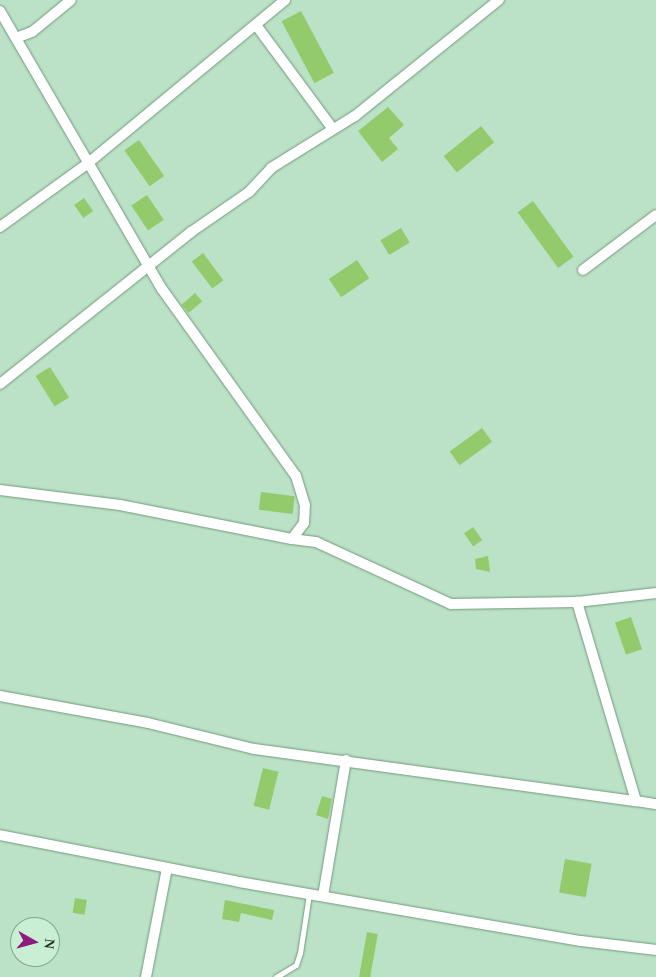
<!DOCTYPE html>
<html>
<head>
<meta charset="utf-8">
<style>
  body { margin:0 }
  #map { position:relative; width:656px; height:977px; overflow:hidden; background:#bbe2c6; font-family:"Times New Roman",serif }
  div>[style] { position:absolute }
  .building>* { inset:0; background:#93cb6c; transform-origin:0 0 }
  .roads { filter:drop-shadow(0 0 1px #73977e) drop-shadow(0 0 1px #73977e) }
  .service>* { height:5px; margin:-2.5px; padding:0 2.5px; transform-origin:2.5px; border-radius:2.5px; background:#fff }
  .minor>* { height:10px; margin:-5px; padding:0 5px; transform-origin:5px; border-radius:5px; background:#fff }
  span { translate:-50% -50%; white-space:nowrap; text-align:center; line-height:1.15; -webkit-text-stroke:4px #c8efd3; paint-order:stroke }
  .north { position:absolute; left:10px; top:917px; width:50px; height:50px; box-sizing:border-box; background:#c8efd3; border:1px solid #86a48f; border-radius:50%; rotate:97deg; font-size:14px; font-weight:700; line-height:20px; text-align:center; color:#243328 }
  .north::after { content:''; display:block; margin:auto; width:18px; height:22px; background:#8c1c7e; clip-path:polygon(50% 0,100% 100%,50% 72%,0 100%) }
</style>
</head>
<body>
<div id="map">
  <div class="building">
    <i style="left:301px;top:11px;width:70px;height:22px;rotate:62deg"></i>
    <i style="clip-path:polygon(388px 107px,404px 125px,389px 138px,398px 149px,382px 162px,358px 131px)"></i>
    <i style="left:481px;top:126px;width:21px;height:48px;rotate:51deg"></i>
    <i style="left:139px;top:140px;width:44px;height:18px;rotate:55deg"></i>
    <i style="left:147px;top:195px;width:30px;height:19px;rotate:56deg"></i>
    <i style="left:84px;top:198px;width:16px;height:12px;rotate:55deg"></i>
    <i style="left:533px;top:201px;width:69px;height:19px;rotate:54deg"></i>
    <i style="left:401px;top:228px;width:17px;height:24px;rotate:59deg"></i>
    <i style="left:203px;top:253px;width:34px;height:14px;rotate:53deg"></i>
    <i style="left:357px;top:260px;width:22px;height:34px;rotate:56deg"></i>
    <i style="left:195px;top:293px;width:11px;height:18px;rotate:49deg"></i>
    <i style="left:50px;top:367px;width:36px;height:17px;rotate:58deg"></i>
    <i style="left:482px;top:428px;width:17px;height:40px;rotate:54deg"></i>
    <i style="left:261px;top:492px;width:34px;height:18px;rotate:7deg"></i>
    <i style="left:473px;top:527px;width:16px;height:11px;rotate:55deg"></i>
    <i style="clip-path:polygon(488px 556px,490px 572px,476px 569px,475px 559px)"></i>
    <i style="left:631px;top:617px;width:34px;height:17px;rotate:71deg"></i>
    <i style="left:263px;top:768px;width:16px;height:39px;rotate:14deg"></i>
    <i style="clip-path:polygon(322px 796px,332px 799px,328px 819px,316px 815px)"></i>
    <i style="left:565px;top:859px;width:27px;height:34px;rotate:10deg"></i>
    <i style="left:75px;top:898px;width:12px;height:15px;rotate:9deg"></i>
    <i style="clip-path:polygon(225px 900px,274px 910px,272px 920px,241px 913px,239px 922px,222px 919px)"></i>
    <i style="left:367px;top:932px;width:11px;height:46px;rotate:10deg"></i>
  </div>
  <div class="roads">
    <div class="service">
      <i style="left:276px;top:977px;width:23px;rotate:-31deg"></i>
      <i style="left:296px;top:965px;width:13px;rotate:-72deg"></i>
      <i style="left:300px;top:953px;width:60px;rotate:-81.3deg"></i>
    </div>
    <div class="minor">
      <i style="left:0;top:11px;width:322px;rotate:59.8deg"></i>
      <i style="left:162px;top:289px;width:230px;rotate:54.4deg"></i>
      <i style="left:296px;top:476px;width:30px;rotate:73deg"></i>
      <i style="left:305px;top:505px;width:18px;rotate:93deg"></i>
      <i style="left:304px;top:523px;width:20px;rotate:127deg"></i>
      <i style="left:292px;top:539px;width:24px;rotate:7deg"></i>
      <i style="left:316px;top:542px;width:149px;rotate:24.7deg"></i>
      <i style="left:451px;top:604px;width:126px;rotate:-0.9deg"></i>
      <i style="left:577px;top:602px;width:80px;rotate:-6.5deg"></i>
      <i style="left:256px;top:25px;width:129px;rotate:53.5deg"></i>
      <i style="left:16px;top:38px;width:17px;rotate:-21deg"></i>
      <i style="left:32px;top:32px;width:50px;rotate:-39.4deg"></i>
      <i style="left:0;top:227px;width:107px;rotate:-35.9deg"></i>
      <i style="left:87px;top:164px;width:257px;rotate:-39.6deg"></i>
      <i style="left:583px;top:270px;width:91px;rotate:-37deg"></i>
      <i style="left:0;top:384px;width:244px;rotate:-38.5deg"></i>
      <i style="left:191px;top:232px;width:70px;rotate:-34.6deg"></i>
      <i style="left:249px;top:192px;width:33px;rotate:-47deg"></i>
      <i style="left:271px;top:168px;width:99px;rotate:-31.8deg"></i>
      <i style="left:355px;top:116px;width:185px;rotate:-38.9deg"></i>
      <i style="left:0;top:490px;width:121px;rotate:7.1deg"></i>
      <i style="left:120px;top:505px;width:175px;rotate:11.2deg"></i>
      <i style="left:0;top:696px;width:150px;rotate:10.3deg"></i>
      <i style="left:148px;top:723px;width:109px;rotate:13.8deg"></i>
      <i style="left:254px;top:749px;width:386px;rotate:7.8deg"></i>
      <i style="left:636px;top:801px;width:208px;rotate:-106.5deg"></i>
      <i style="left:636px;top:801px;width:20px;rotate:9deg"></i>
      <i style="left:0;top:835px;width:244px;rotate:11.1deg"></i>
      <i style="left:239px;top:882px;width:347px;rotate:9.8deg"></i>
      <i style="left:581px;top:941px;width:76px;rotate:6.8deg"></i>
      <i style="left:323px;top:896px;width:138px;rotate:-80.4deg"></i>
      <i style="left:146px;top:977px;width:111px;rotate:-79.1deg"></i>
    </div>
  </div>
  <div class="north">N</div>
</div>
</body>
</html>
